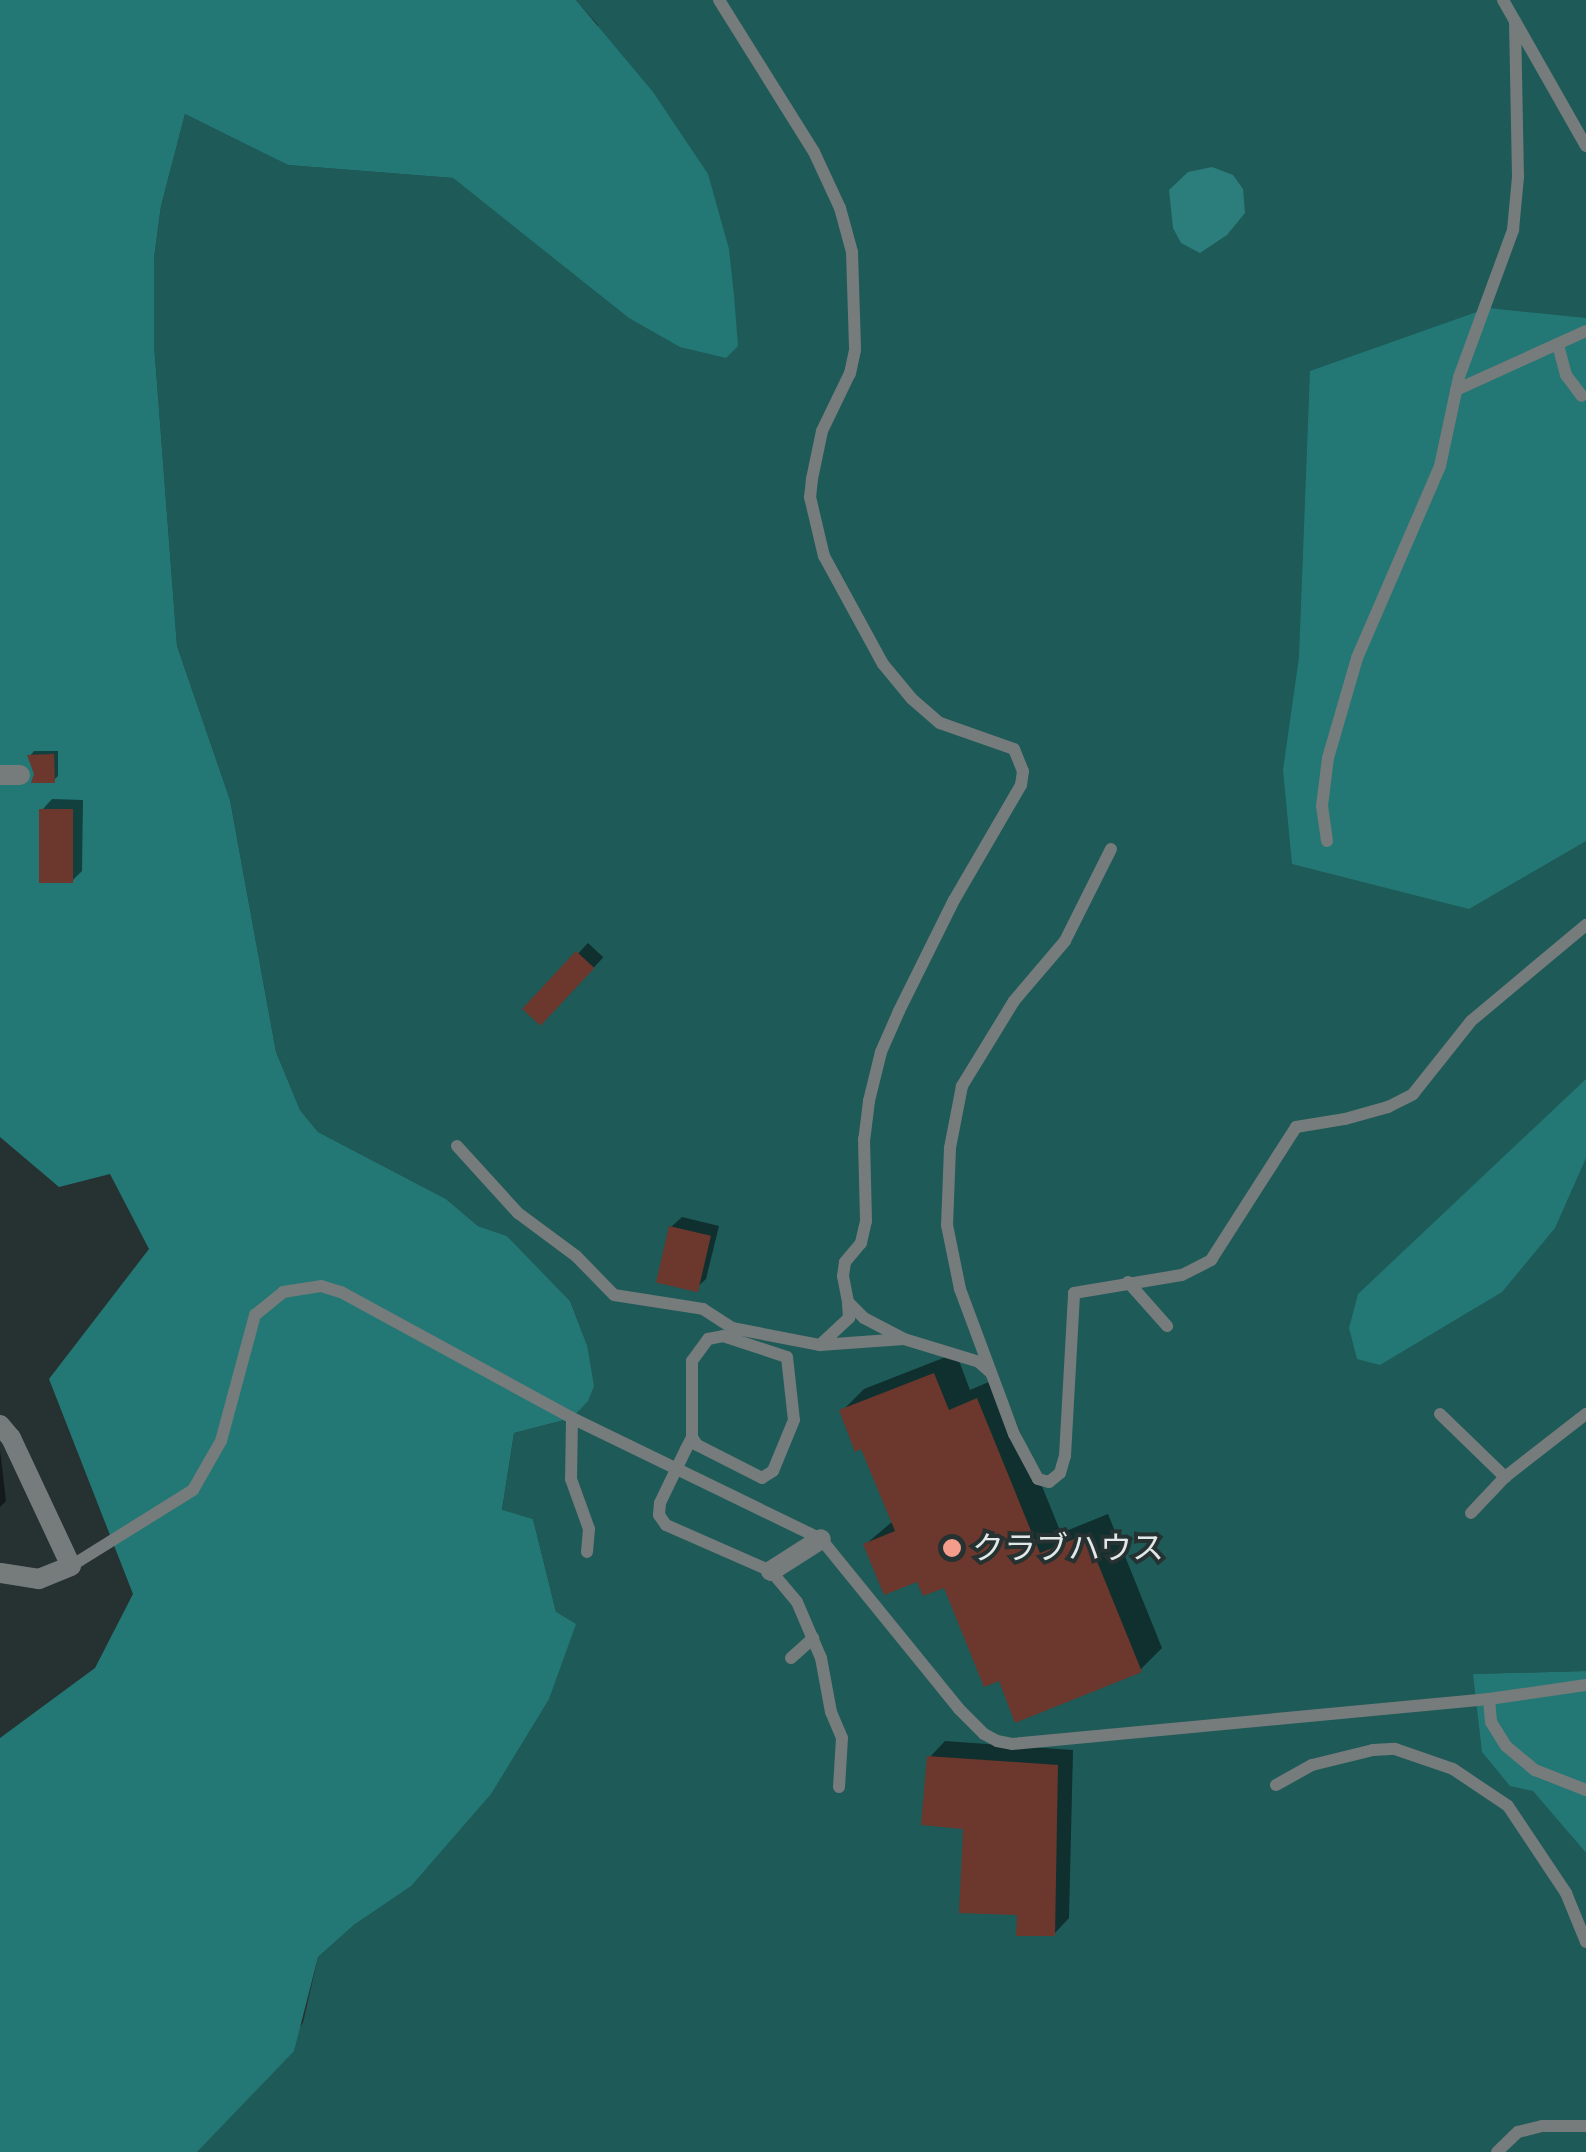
<!DOCTYPE html>
<html>
<head>
<meta charset="utf-8">
<style>
  body { margin:0 }
  #map { position:relative; width:1586px; height:2152px; overflow:hidden; background:#263131; font-family:"Fira Sans Condensed","Noto Sans JP",sans-serif }
  div>[style] { position:absolute }
  .green>* { inset:0; background:#1d5a58 }
  .forest>* { inset:0; background:#237875 }
  .water>* { inset:0; background:#2b7e7b }
  .shadow>* { inset:0; background:#0007; transform-origin:0 0 }
  .building>* { inset:0; background:#6c372c; transform-origin:0 0 }
  .service>* { height:12px; margin:-6px; padding:0 6px; transform-origin:6px; border-radius:6px; background:#767b7b }
  .minor>* { height:20px; margin:-10px; padding:0 10px; transform-origin:10px; border-radius:10px; background:#767b7b }
  .service-bridge>* { height:12px; margin:-6px; padding:0 6px; transform-origin:6px; border-radius:6px; background:#767b7b }
  .dots>* { width:28px; height:28px; translate:-50% -50%; box-sizing:border-box; border:5px solid #263131; border-radius:50% }
  span { translate:-50% -50%; white-space:nowrap; text-align:center; line-height:1.15; -webkit-text-stroke:8px #263131; paint-order:stroke }
  .poi-label { font-size:32px; color:#e1e8e7 }
  .left { translate:0 -50%; text-align:left }
</style>
</head>
<body>
<div id="map">
  <div class="green">
    <i style="clip-path:polygon(576px 0,1586px 0,1586px 1671px,1474px 1674px,1533px 1790px,1586px 1853px,1586px 2152px,197px 2152px,303px 2023px,318px 1957px,355px 1924px,556px 1612px,533px 1519px,502px 1511px,514px 1433px,572px 1418px,587px 1345px,570px 1301px,507px 1236px,478px 1226px,446px 1199px,318px 1132px,300px 1110px,276px 1052px,230px 800px,177px 646px,154px 344px,154px 258px,161px 206px,185px 114px,288px 165px,453px 178px,539px 245px,598px 25px)"></i>
  </div>
  <div class="forest">
    <i style="clip-path:polygon(0 0,576px 0,653px 92px,708px 174px,729px 249px,734px 296px,738px 346px,726px 358px,680px 347px,629px 318px,453px 178px,288px 165px,185px 114px,161px 206px,154px 258px,154px 344px,177px 646px,230px 800px,276px 1052px,300px 1110px,318px 1132px,446px 1199px,478px 1226px,507px 1236px,570px 1301px,587px 1345px,594px 1386px,588px 1401px,572px 1418px,514px 1433px,502px 1510px,533px 1519px,556px 1612px,576px 1624px,549px 1699px,491px 1794px,411px 1886px,355px 1924px,318px 1957px,294px 2051px,197px 2152px,0 2152px,0 1738px,95px 1668px,133px 1594px,49px 1379px,149px 1249px,110px 1174px,59px 1187px,0 1137px)"></i>
    <i style="clip-path:polygon(1488px 308px,1586px 318px,1586px 841px,1469px 909px,1292px 864px,1283px 770px,1299px 657px,1310px 371px)"></i>
    <i style="clip-path:polygon(1586px 1079px,1586px 1158px,1555px 1228px,1502px 1292px,1380px 1365px,1357px 1359px,1349px 1328px,1358px 1294px)"></i>
    <i style="clip-path:polygon(1586px 1671px,1586px 1853px,1533px 1791px,1510px 1786px,1482px 1752px,1473px 1674px)"></i>
  </div>
  <div class="water">
    <i style="clip-path:polygon(1212px 167px,1233px 175px,1243px 189px,1245px 213px,1227px 235px,1200px 253px,1181px 243px,1173px 228px,1169px 190px,1188px 172px)"></i>
  </div>
  <div class="shadow">
    <i style="clip-path:polygon(34px 751px,58px 751px,58px 776px,54px 780px,36px 774px,30px 756px)"></i>
    <i style="clip-path:polygon(52px 799px,83px 800px,82px 871px,72px 881px,42px 810px)"></i>
    <i style="left:588px;top:943px;width:21px;height:91px;rotate:43deg"></i>
    <i style="clip-path:polygon(682px 1217px,719px 1226px,706px 1279px,695px 1289px,671px 1227px)"></i>
    <i style="clip-path:polygon(956px 1353px,970px 1390px,998px 1378px,1061px 1533px,1108px 1514px,1162px 1648px,1140px 1670px,1000px 1678px,945px 1585px,919px 1579px,866px 1544px,893px 1521px,863px 1446px,842px 1411px,864px 1389px)"></i>
    <i style="clip-path:polygon(0 1449px,6px 1501px,0 1507px)"></i>
    <i style="clip-path:polygon(945px 1741px,1073px 1750px,1069px 1918px,1054px 1934px,1019px 1913px,965px 1827px,930px 1757px)"></i>
  </div>
  <div class="building">
    <i style="clip-path:polygon(54px 754px,55px 783px,31px 783px,34px 774px,27px 755px)"></i>
    <i style="left:39px;top:809px;width:34px;height:74px"></i>
    <i style="left:576px;top:951px;width:25px;height:79px;rotate:43deg"></i>
    <i style="left:669px;top:1226px;width:43px;height:58px;rotate:13deg"></i>
    <i style="clip-path:polygon(934px 1373px,949px 1410px,977px 1398px,1040px 1553px,1086px 1534px,1142px 1672px,1015px 1723px,999px 1681px,984px 1687px,944px 1588px,923px 1596px,917px 1582px,884px 1595px,863px 1544px,895px 1531px,861px 1449px,855px 1452px,839px 1410px)"></i>
    <i style="clip-path:polygon(927px 1756px,1058px 1765px,1055px 1936px,1016px 1936px,1017px 1915px,959px 1913px,963px 1829px,921px 1825px)"></i>
  </div>
  <div class="service">
    <i style="left:719px;top:0;width:179px;rotate:58deg"></i>
    <i style="left:814px;top:152px;width:62px;rotate:65.1deg"></i>
    <i style="left:840px;top:208px;width:46px;rotate:74.7deg"></i>
    <i style="left:852px;top:252px;width:98px;rotate:88.2deg"></i>
    <i style="left:855px;top:350px;width:24px;rotate:102deg"></i>
    <i style="left:850px;top:373px;width:64px;rotate:115.8deg"></i>
    <i style="left:822px;top:431px;width:49px;rotate:101.8deg"></i>
    <i style="left:812px;top:479px;width:18px;rotate:96deg"></i>
    <i style="left:810px;top:497px;width:61px;rotate:76.7deg"></i>
    <i style="left:824px;top:556px;width:123px;rotate:61.4deg"></i>
    <i style="left:883px;top:664px;width:45px;rotate:50.4deg"></i>
    <i style="left:912px;top:699px;width:37px;rotate:41deg"></i>
    <i style="left:940px;top:723px;width:78px;rotate:19.4deg"></i>
    <i style="left:1014px;top:749px;width:24px;rotate:68deg"></i>
    <i style="left:1023px;top:771px;width:14px;rotate:98deg"></i>
    <i style="left:1021px;top:785px;width:133px;rotate:120.2deg"></i>
    <i style="left:954px;top:900px;width:124px;rotate:116.4deg"></i>
    <i style="left:899px;top:1011px;width:45px;rotate:113.7deg"></i>
    <i style="left:881px;top:1052px;width:50px;rotate:103.8deg"></i>
    <i style="left:869px;top:1101px;width:38px;rotate:97deg"></i>
    <i style="left:864px;top:1139px;width:82px;rotate:88.6deg"></i>
    <i style="left:866px;top:1221px;width:23px;rotate:103deg"></i>
    <i style="left:861px;top:1243px;width:25px;rotate:130deg"></i>
    <i style="left:845px;top:1262px;width:14px;rotate:98deg"></i>
    <i style="left:843px;top:1276px;width:26px;rotate:79deg"></i>
    <i style="left:848px;top:1302px;width:23px;rotate:45deg"></i>
    <i style="left:864px;top:1318px;width:45px;rotate:27.7deg"></i>
    <i style="left:1503px;top:0;width:168px;rotate:60.4deg"></i>
    <i style="left:1558px;top:345px;width:31px;rotate:75deg"></i>
    <i style="left:1566px;top:375px;width:26px;rotate:53deg"></i>
    <i style="left:1456px;top:390px;width:143px;rotate:-24.4deg"></i>
    <i style="left:1327px;top:841px;width:35px;rotate:-98deg"></i>
    <i style="left:1322px;top:806px;width:48px;rotate:-82.9deg"></i>
    <i style="left:1328px;top:758px;width:104px;rotate:-73.8deg"></i>
    <i style="left:1357px;top:658px;width:209px;rotate:-66.6deg"></i>
    <i style="left:1440px;top:466px;width:91px;rotate:-77.9deg"></i>
    <i style="left:1459px;top:377px;width:157px;rotate:-69.8deg"></i>
    <i style="left:1513px;top:230px;width:53px;rotate:-84.6deg"></i>
    <i style="left:1518px;top:177px;width:156px;rotate:-91.1deg"></i>
    <i style="left:1111px;top:849px;width:103px;rotate:116.6deg"></i>
    <i style="left:1065px;top:941px;width:79px;rotate:130.4deg"></i>
    <i style="left:1014px;top:1001px;width:100px;rotate:121.5deg"></i>
    <i style="left:962px;top:1086px;width:63px;rotate:101deg"></i>
    <i style="left:950px;top:1148px;width:77px;rotate:92.2deg"></i>
    <i style="left:947px;top:1225px;width:65px;rotate:78.5deg"></i>
    <i style="left:960px;top:1289px;width:155px;rotate:69.6deg"></i>
    <i style="left:1014px;top:1434px;width:51px;rotate:61.9deg"></i>
    <i style="left:1038px;top:1479px;width:11px;rotate:15deg"></i>
    <i style="left:1049px;top:1482px;width:14px;rotate:-39deg"></i>
    <i style="left:1060px;top:1473px;width:18px;rotate:-74deg"></i>
    <i style="left:1065px;top:1456px;width:163px;rotate:-86.8deg"></i>
    <i style="left:1074px;top:1293px;width:109px;rotate:-9.5deg"></i>
    <i style="left:1182px;top:1275px;width:33px;rotate:-27deg"></i>
    <i style="left:1211px;top:1260px;width:158px;rotate:-57.4deg"></i>
    <i style="left:1296px;top:1127px;width:50px;rotate:-9.3deg"></i>
    <i style="left:1345px;top:1119px;width:45px;rotate:-15.6deg"></i>
    <i style="left:1388px;top:1107px;width:28px;rotate:-27deg"></i>
    <i style="left:1413px;top:1094px;width:93px;rotate:-51.5deg"></i>
    <i style="left:1471px;top:1021px;width:150px;rotate:-39.9deg"></i>
    <i style="left:457px;top:1146px;width:91px;rotate:47.7deg"></i>
    <i style="left:518px;top:1213px;width:72px;rotate:36.6deg"></i>
    <i style="left:576px;top:1256px;width:54px;rotate:45.7deg"></i>
    <i style="left:614px;top:1295px;width:90px;rotate:8.9deg"></i>
    <i style="left:703px;top:1309px;width:35px;rotate:33deg"></i>
    <i style="left:732px;top:1328px;width:90px;rotate:10.9deg"></i>
    <i style="left:820px;top:1345px;width:84px;rotate:-4.1deg"></i>
    <i style="left:904px;top:1339px;width:78px;rotate:17deg"></i>
    <i style="left:979px;top:1362px;width:13px;rotate:42deg"></i>
    <i style="left:1128px;top:1282px;width:59px;rotate:48.4deg"></i>
    <i style="left:820px;top:1345px;width:40px;rotate:-43deg"></i>
    <i style="left:849px;top:1318px;width:16px;rotate:-94deg"></i>
    <i style="left:1440px;top:1414px;width:91px;rotate:44.1deg"></i>
    <i style="left:572px;top:1418px;width:61px;rotate:90.9deg"></i>
    <i style="left:571px;top:1479px;width:53px;rotate:70.2deg"></i>
    <i style="left:589px;top:1529px;width:23px;rotate:95deg"></i>
    <i style="left:686px;top:1449px;width:13px;rotate:-63deg"></i>
    <i style="left:692px;top:1437px;width:76px;rotate:-90deg"></i>
    <i style="left:692px;top:1361px;width:27px;rotate:-54deg"></i>
    <i style="left:708px;top:1339px;width:15px;rotate:-11deg"></i>
    <i style="left:723px;top:1336px;width:67px;rotate:18.2deg"></i>
    <i style="left:787px;top:1357px;width:63px;rotate:83.7deg"></i>
    <i style="left:794px;top:1420px;width:55px;rotate:112.4deg"></i>
    <i style="left:773px;top:1471px;width:13px;rotate:148deg"></i>
    <i style="left:762px;top:1478px;width:73px;rotate:-153.1deg"></i>
    <i style="left:697px;top:1445px;width:9px;rotate:-122deg"></i>
    <i style="left:660px;top:1503px;width:12px;rotate:95deg"></i>
    <i style="left:659px;top:1515px;width:12px;rotate:55deg"></i>
    <i style="left:666px;top:1525px;width:115px;rotate:23.7deg"></i>
    <i style="left:771px;top:1571px;width:40px;rotate:50deg"></i>
    <i style="left:797px;top:1602px;width:61px;rotate:66.8deg"></i>
    <i style="left:821px;top:1658px;width:55px;rotate:79.5deg"></i>
    <i style="left:831px;top:1712px;width:28px;rotate:67deg"></i>
    <i style="left:842px;top:1738px;width:49px;rotate:93.5deg"></i>
    <i style="left:1471px;top:1513px;width:50px;rotate:-46.6deg"></i>
    <i style="left:1505px;top:1477px;width:103px;rotate:-37.9deg"></i>
    <i style="left:71px;top:1566px;width:144px;rotate:-31.9deg"></i>
    <i style="left:193px;top:1490px;width:56px;rotate:-60.3deg"></i>
    <i style="left:221px;top:1441px;width:131px;rotate:-74.9deg"></i>
    <i style="left:255px;top:1315px;width:36px;rotate:-39deg"></i>
    <i style="left:283px;top:1292px;width:38px;rotate:-9deg"></i>
    <i style="left:321px;top:1286px;width:21px;rotate:17deg"></i>
    <i style="left:341px;top:1292px;width:268px;rotate:28.6deg"></i>
    <i style="left:576px;top:1420px;width:272px;rotate:25.9deg"></i>
    <i style="left:821px;top:1539px;width:219px;rotate:50.9deg"></i>
    <i style="left:959px;top:1709px;width:35px;rotate:45deg"></i>
    <i style="left:984px;top:1734px;width:15px;rotate:28deg"></i>
    <i style="left:997px;top:1741px;width:15px;rotate:11deg"></i>
    <i style="left:1012px;top:1744px;width:479px;rotate:-5.4deg"></i>
    <i style="left:1489px;top:1699px;width:98px;rotate:-8.2deg"></i>
    <i style="left:791px;top:1658px;width:30px;rotate:-42deg"></i>
    <i style="left:1489px;top:1699px;width:23px;rotate:85deg"></i>
    <i style="left:1491px;top:1722px;width:28px;rotate:58deg"></i>
    <i style="left:1506px;top:1746px;width:38px;rotate:40deg"></i>
    <i style="left:1535px;top:1770px;width:55px;rotate:21.4deg"></i>
    <i style="left:1276px;top:1785px;width:41px;rotate:-29.1deg"></i>
    <i style="left:1312px;top:1765px;width:63px;rotate:-13.8deg"></i>
    <i style="left:1373px;top:1750px;width:22px;rotate:-3deg"></i>
    <i style="left:1395px;top:1749px;width:61px;rotate:19deg"></i>
    <i style="left:1453px;top:1769px;width:66px;rotate:33.9deg"></i>
    <i style="left:1508px;top:1806px;width:105px;rotate:56.3deg"></i>
    <i style="left:1566px;top:1893px;width:53px;rotate:67.8deg"></i>
    <i style="left:1497px;top:2152px;width:29px;rotate:-44deg"></i>
    <i style="left:1518px;top:2132px;width:25px;rotate:-14deg"></i>
    <i style="left:1542px;top:2126px;width:44px"></i>
  </div>
  <div class="minor">
    <i style="left:0;top:775px;width:20px"></i>
    <i style="left:0;top:1425px;width:17px;rotate:50deg"></i>
    <i style="left:11px;top:1438px;width:141px;rotate:64.9deg"></i>
    <i style="left:71px;top:1566px;width:35px;rotate:158deg"></i>
    <i style="left:39px;top:1579px;width:39px;rotate:-171deg"></i>
    <i style="left:771px;top:1571px;width:59px;rotate:-32.6deg"></i>
  </div>
  <div class="service-bridge">
    <i style="left:660px;top:1503px;width:60px;rotate:-64.3deg"></i>
  </div>
  <div class="dots">
    <i style="left:952px;top:1548px;background:#f49d8c"></i>
  </div>
  <div class="poi-label">
    <span class="left" style="left:972px;top:1548px">クラブハウス</span>
  </div>
</div>
</body>
</html>
